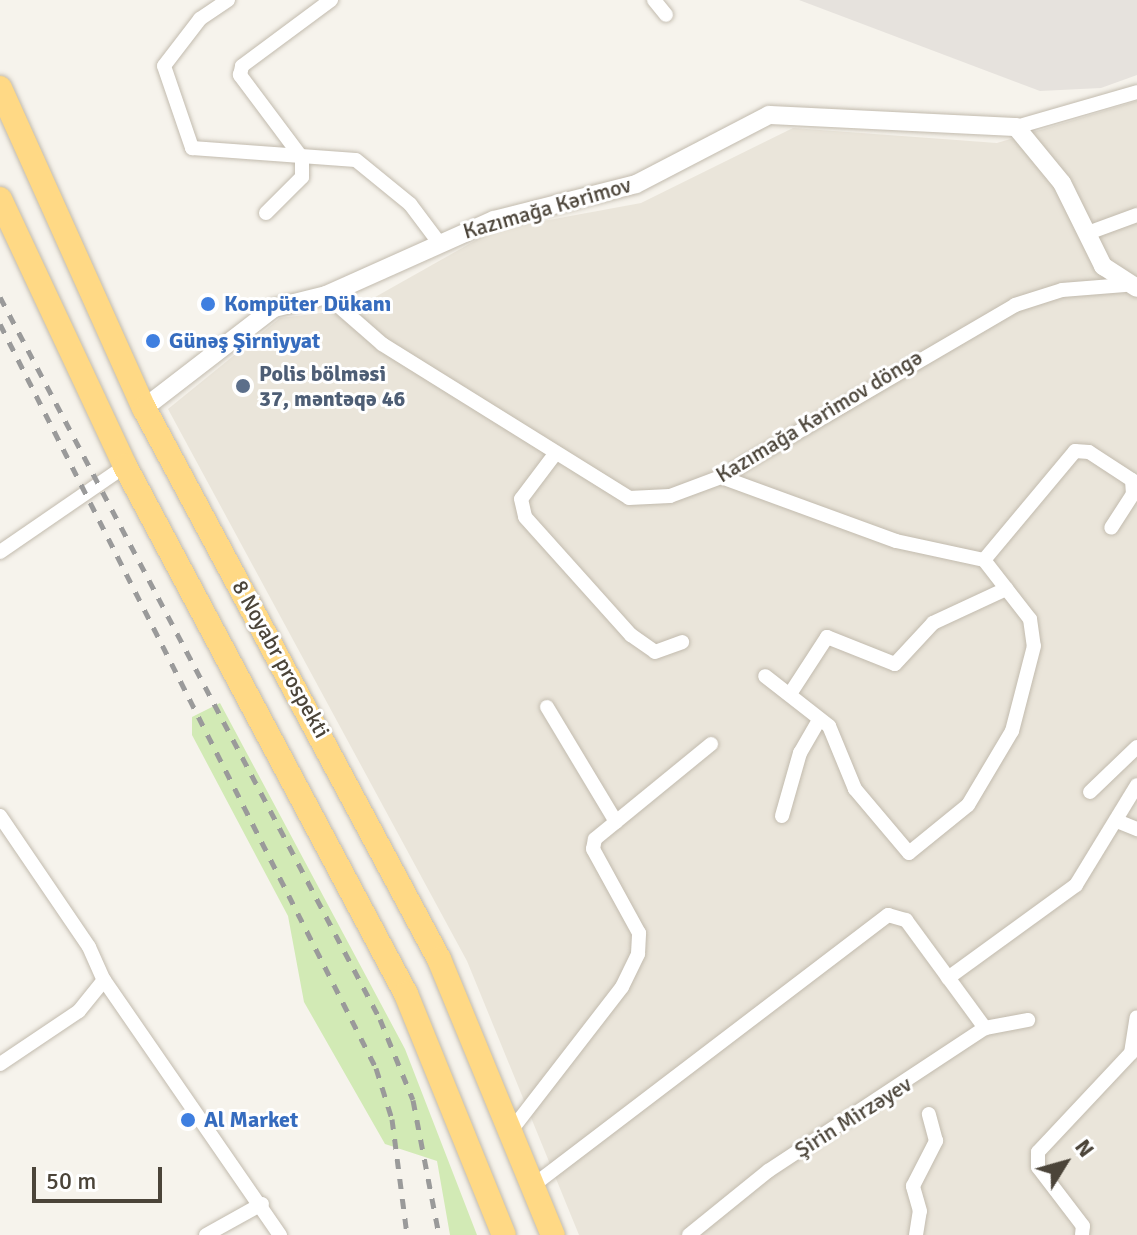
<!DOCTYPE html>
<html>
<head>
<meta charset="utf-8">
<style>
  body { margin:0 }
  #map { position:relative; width:1137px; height:1235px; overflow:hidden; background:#f6f3ec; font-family:Signika,sans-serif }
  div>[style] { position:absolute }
  .residential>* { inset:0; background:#eae5da }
  .industrial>* { inset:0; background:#e6e2dd }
  .green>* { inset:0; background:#d2eab5 }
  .roads { filter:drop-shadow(0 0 2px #c2bbae) drop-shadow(0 0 2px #c2bbae) }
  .minor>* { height:14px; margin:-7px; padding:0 7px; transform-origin:7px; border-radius:7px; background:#fff }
  .tertiary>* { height:18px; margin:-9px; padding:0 9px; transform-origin:9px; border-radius:9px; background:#fff }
  .trunk>* { height:24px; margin:-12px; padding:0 12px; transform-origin:12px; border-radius:12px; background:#ffd985 }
  .rail>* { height:5px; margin-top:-2.5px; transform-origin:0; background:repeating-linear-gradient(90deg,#9a9a9a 0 10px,transparent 0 20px) }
  .dots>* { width:22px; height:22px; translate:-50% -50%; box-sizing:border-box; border:4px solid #fff; border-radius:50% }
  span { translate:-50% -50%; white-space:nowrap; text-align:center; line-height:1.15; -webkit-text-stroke:6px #fff; paint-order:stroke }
  .street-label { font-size:22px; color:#4b4439 }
  .shop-label { font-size:22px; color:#366cbe; font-weight:700 }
  .left { translate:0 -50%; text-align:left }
  .service-label { font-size:22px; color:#4e5e75; font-weight:700 }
  .north { position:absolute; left:1025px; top:1123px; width:80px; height:80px; -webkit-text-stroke:6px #fff; paint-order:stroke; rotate:53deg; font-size:22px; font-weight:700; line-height:32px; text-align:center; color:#4b4439 }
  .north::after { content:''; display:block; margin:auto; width:28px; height:36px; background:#4b4439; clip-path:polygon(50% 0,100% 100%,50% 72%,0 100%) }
  .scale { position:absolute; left:32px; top:1167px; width:130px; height:36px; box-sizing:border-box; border:4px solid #4b4439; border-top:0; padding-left:10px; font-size:24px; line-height:28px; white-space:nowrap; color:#4b4439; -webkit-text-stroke:6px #fff; paint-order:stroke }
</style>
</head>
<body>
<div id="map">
  <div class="residential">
    <i style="clip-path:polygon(1137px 101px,1137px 1235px,579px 1235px,467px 961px,168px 409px,280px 318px,354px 309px,494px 230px,641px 203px,793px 128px,997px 143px)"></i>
  </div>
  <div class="industrial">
    <i style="clip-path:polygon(799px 0,1137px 0,1137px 75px,1101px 88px,1040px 91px)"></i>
  </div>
  <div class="green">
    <i style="clip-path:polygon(220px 703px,405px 1049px,477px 1235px,450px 1235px,437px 1161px,385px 1144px,304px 1002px,288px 916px,192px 735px,192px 717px)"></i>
  </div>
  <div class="roads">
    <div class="minor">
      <i style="left:228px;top:0;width:34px;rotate:146deg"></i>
      <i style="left:200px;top:19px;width:59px;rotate:127.5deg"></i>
      <i style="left:164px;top:66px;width:87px;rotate:71.1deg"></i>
      <i style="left:192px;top:148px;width:164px;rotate:4.2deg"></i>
      <i style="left:356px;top:160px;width:70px;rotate:39.2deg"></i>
      <i style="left:410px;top:204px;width:45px;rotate:53.1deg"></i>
      <i style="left:654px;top:0;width:19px;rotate:51deg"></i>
      <i style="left:1016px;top:127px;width:126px;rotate:-16.1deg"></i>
      <i style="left:266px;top:213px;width:51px;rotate:-45deg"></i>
      <i style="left:302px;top:177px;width:19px;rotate:-90deg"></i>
      <i style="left:302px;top:158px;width:104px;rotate:-126.8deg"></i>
      <i style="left:240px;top:75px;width:9px;rotate:-77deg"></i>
      <i style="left:242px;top:66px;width:111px;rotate:-36.6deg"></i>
      <i style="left:1088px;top:233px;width:52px;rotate:-20.2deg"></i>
      <i style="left:326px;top:295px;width:74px;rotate:41.2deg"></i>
      <i style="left:382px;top:344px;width:291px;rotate:31.9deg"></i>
      <i style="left:629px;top:498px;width:41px;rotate:-2.8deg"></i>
      <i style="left:670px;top:496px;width:54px;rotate:-20.4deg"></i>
      <i style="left:721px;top:477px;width:341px;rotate:-30.3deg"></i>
      <i style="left:1015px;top:305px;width:49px;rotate:-17.7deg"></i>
      <i style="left:1062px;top:290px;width:63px;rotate:-4.5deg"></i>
      <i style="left:555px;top:454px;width:56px;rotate:127.1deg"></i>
      <i style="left:521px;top:499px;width:18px;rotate:77deg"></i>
      <i style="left:525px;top:517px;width:159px;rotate:48.1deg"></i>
      <i style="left:631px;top:635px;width:29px;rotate:35deg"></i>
      <i style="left:655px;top:652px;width:29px;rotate:-20deg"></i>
      <i style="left:721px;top:477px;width:186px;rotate:20.1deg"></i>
      <i style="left:896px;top:541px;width:90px;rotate:12.2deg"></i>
      <i style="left:984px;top:560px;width:75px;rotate:52.1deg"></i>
      <i style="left:1030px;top:619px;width:27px;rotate:82deg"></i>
      <i style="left:1034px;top:646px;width:88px;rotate:104.5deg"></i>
      <i style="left:1012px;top:731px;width:86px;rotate:120.7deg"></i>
      <i style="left:968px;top:805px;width:76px;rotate:140.9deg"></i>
      <i style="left:909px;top:853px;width:84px;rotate:-130.2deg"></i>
      <i style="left:855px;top:789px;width:68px;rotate:-112.4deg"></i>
      <i style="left:829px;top:726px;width:81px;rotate:-142deg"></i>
      <i style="left:0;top:552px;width:152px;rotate:-34.5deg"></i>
      <i style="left:984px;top:560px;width:142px;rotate:-50.1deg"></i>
      <i style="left:1075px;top:451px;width:14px;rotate:4deg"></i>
      <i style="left:1089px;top:452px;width:51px;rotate:33.1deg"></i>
      <i style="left:1132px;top:480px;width:14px;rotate:86deg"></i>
      <i style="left:1133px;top:494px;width:40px;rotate:122.9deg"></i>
      <i style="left:790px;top:694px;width:68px;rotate:-57deg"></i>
      <i style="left:827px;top:637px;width:73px;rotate:21.7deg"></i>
      <i style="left:895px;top:664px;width:56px;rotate:-47.2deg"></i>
      <i style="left:933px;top:623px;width:81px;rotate:-25deg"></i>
      <i style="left:547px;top:707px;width:134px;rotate:59deg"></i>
      <i style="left:1090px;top:792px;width:65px;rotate:-43.8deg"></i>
      <i style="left:0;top:816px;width:158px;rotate:55.8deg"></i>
      <i style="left:89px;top:947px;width:36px;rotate:66deg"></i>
      <i style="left:104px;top:980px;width:40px;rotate:129deg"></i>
      <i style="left:79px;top:1011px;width:95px;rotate:146.1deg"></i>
      <i style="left:782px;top:816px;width:66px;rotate:-74.1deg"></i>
      <i style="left:800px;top:753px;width:39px;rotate:-60deg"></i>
      <i style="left:1117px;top:821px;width:22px;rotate:22deg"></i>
      <i style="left:948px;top:978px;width:158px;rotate:-36deg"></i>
      <i style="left:1076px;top:885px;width:117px;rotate:-58.6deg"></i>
      <i style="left:104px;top:980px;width:310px;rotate:55.4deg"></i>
      <i style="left:513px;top:1128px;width:178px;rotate:-52.3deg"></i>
      <i style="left:622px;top:987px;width:37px;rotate:-64deg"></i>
      <i style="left:638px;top:954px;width:21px;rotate:-87deg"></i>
      <i style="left:639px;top:933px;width:96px;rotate:-118.7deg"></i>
      <i style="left:593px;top:849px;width:10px;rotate:-79deg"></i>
      <i style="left:595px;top:839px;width:150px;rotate:-39.3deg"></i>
      <i style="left:535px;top:1184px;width:444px;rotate:-37.3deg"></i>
      <i style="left:888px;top:915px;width:19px;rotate:16deg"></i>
      <i style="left:906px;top:920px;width:134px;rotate:53.8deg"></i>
      <i style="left:206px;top:1235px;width:64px;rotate:-29deg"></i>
      <i style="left:689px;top:1235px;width:102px;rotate:-39deg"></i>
      <i style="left:768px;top:1171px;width:260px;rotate:-33.4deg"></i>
      <i style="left:985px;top:1028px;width:44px;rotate:-10.5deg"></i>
      <i style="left:916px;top:1235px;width:24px;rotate:-81deg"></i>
      <i style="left:920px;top:1211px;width:26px;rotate:-106deg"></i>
      <i style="left:913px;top:1186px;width:51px;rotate:-62.9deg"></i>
      <i style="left:936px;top:1141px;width:28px;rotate:-105deg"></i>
      <i style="left:1082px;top:1235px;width:9px;rotate:-84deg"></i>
      <i style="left:1083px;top:1226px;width:74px;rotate:-127.3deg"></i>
      <i style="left:1038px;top:1167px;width:15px;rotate:-90deg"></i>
      <i style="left:1038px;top:1152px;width:136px;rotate:-46.8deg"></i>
      <i style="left:1131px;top:1053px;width:36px;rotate:-81deg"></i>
    </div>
    <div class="tertiary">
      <i style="left:144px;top:408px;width:164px;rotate:-37.6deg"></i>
      <i style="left:274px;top:308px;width:54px;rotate:-14deg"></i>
      <i style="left:326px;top:295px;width:184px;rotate:-24.1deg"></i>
      <i style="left:494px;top:220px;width:146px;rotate:-14.2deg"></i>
      <i style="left:636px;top:184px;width:150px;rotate:-27.4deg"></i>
      <i style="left:769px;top:115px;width:247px;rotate:2.8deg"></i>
      <i style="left:1016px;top:127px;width:72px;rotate:50.6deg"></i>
      <i style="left:1062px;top:183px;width:93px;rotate:63.7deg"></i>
      <i style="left:1103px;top:266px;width:40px;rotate:32.9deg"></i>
    </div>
    <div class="trunk">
      <i style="left:0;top:88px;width:351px;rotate:65.8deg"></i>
      <i style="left:144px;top:408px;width:625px;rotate:61.84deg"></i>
      <i style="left:439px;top:959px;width:299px;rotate:67.6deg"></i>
      <i style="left:0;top:199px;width:295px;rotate:64.9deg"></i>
      <i style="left:125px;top:466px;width:598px;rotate:61.98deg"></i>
      <i style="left:406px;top:994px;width:260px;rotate:67.9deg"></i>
    </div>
  </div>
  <div class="rail">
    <i style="left:0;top:297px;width:816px;rotate:62.24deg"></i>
    <i style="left:380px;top:1019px;width:87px;rotate:67.8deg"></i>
    <i style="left:413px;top:1100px;width:137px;rotate:79.1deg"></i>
    <i style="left:0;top:324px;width:834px;rotate:63.19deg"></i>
    <i style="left:376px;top:1068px;width:53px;rotate:72.6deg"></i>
    <i style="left:392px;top:1119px;width:117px;rotate:82.6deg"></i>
  </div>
  <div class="dots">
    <i style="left:208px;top:304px;background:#3f7fe0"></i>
    <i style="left:153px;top:341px;background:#3f7fe0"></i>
    <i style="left:243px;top:386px;background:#5c6f8a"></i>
    <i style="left:188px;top:1120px;background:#3f7fe0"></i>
  </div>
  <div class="street-label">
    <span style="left:547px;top:208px;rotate:-16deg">Kazımağa Kərimov</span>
    <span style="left:819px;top:416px;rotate:-31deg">Kazımağa Kərimov döngə</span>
    <span style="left:281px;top:659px;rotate:61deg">8 Noyabr prospekti</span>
    <span style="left:853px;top:1117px;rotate:-32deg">Şirin Mirzəyev</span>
  </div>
  <div class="shop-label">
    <span class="left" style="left:224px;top:304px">Kompüter Dükanı</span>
    <span class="left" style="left:169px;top:341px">Günəş Şirniyyat</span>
    <span class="left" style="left:204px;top:1120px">Al Market</span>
  </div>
  <div class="service-label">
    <span class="left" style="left:259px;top:386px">Polis bölməsi<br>37, məntəqə 46</span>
  </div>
  <div class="north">N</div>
  <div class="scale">50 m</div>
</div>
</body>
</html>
